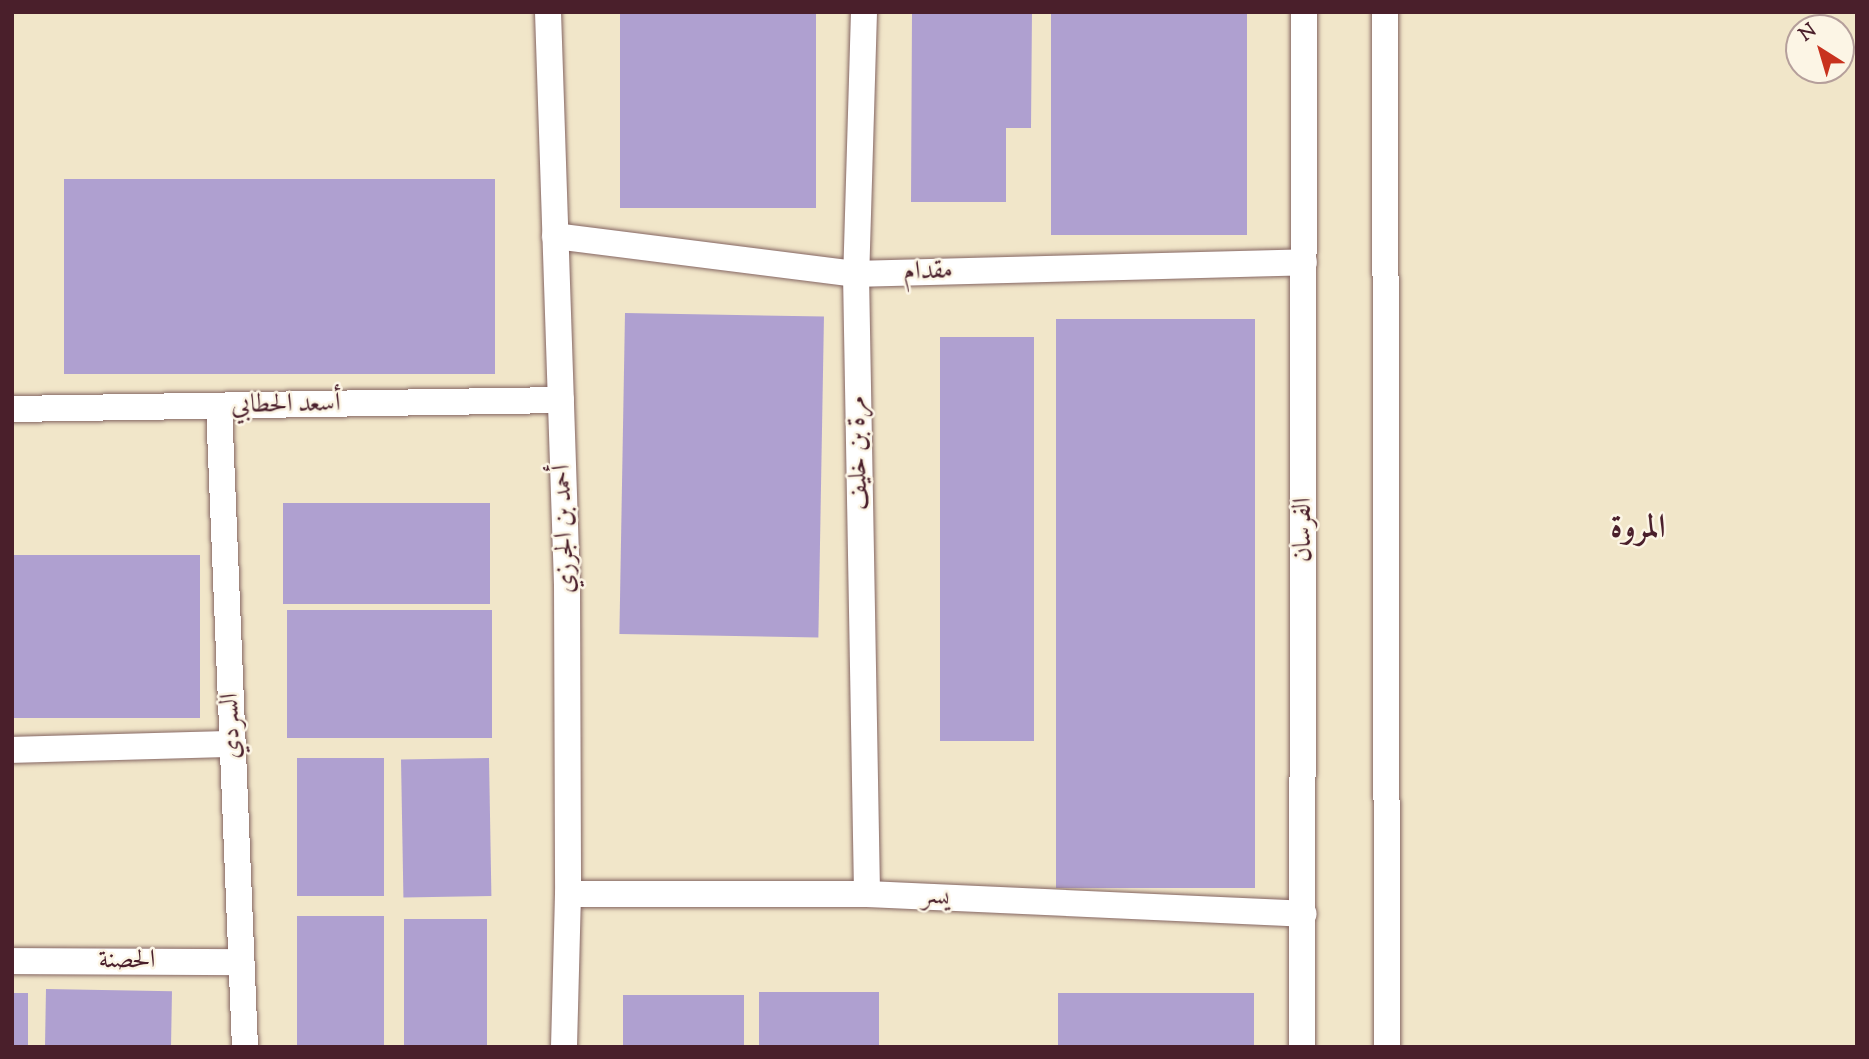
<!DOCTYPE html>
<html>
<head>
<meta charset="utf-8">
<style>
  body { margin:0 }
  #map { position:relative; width:1869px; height:1059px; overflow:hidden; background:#f1e6c9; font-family:"Sorts Mill Goudy",Amiri,serif }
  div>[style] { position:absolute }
  .building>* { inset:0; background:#afa0d0; transform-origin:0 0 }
  .roads { filter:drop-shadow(0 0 2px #846562) drop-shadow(0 0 2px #846562) }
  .minor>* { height:26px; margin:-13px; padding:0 13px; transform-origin:13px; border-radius:13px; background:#fff }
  span { translate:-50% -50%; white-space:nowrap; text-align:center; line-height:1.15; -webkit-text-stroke:5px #fcf5e5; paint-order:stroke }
  .street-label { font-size:26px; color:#4a1f2b }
  .district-label { font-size:33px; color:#4a1f2b; font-weight:700 }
  .frame { position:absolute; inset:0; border:14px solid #4a1f2b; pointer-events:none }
  .north { position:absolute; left:1785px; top:14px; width:70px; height:70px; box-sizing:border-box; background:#fcf5e5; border:2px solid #b59f9b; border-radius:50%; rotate:323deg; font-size:19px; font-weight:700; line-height:28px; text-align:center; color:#4a1f2b }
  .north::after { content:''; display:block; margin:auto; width:24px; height:32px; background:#c8321e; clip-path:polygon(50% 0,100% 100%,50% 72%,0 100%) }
</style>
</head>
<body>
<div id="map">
  <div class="building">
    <i style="left:620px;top:12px;width:196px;height:196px"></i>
    <i style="clip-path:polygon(912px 12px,1032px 12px,1031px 128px,1006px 128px,1006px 202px,911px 202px)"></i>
    <i style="left:1051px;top:12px;width:196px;height:223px"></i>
    <i style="left:64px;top:179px;width:431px;height:195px"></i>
    <i style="left:625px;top:313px;width:199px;height:321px;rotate:1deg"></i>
    <i style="left:1056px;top:319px;width:199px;height:569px"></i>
    <i style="left:940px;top:337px;width:94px;height:404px"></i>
    <i style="left:283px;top:503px;width:207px;height:101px"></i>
    <i style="left:200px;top:555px;width:163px;height:188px;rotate:90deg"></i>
    <i style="left:492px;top:610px;width:128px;height:205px;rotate:90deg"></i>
    <i style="left:297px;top:758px;width:87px;height:138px"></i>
    <i style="left:489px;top:758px;width:138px;height:88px;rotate:89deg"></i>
    <i style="left:384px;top:916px;width:131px;height:87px;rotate:90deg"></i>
    <i style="left:487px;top:919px;width:128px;height:83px;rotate:90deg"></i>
    <i style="left:46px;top:989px;width:126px;height:58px;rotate:1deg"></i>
    <i style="left:759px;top:992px;width:120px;height:55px"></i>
    <i style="left:12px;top:993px;width:16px;height:54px"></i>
    <i style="left:1058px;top:993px;width:196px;height:54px"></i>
    <i style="left:623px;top:995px;width:121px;height:52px"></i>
  </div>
  <div class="roads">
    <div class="minor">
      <i style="left:548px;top:12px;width:573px;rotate:88.1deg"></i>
      <i style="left:567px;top:585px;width:309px;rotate:89.8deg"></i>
      <i style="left:568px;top:894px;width:153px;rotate:91.5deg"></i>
      <i style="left:864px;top:12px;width:262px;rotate:91.7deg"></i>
      <i style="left:856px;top:274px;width:620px;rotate:88.98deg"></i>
      <i style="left:1385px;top:12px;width:1035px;rotate:89.89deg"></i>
      <i style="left:555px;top:236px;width:303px;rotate:7.2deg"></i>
      <i style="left:856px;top:274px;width:448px;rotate:-1.5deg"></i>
      <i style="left:219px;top:406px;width:642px;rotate:87.68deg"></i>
      <i style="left:12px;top:409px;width:549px;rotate:-0.94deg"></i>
      <i style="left:12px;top:750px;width:221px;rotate:-1.6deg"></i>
      <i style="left:568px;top:894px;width:299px"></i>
      <i style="left:867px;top:894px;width:437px;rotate:2.6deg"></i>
      <i style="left:12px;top:961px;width:229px;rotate:0.3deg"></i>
      <i style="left:1302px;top:1047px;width:1035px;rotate:-89.89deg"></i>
    </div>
  </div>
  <div class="street-label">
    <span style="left:928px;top:272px;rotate:-2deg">مقدام</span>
    <span style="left:286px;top:405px;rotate:-1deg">أسعد الحطابي</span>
    <span style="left:859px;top:453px;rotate:-91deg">مرة بن خليف</span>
    <span style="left:565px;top:529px;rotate:-92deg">أحمد بن الجرزي</span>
    <span style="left:1304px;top:530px;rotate:-90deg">الفرسان</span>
    <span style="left:232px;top:726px;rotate:-92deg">السردي</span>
    <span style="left:936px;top:897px;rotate:3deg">يسر</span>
    <span style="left:127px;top:961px">الحصنة</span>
  </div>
  <div class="district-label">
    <span style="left:1638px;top:530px">المروة</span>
  </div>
  <div class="frame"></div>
  <div class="north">N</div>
</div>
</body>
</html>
